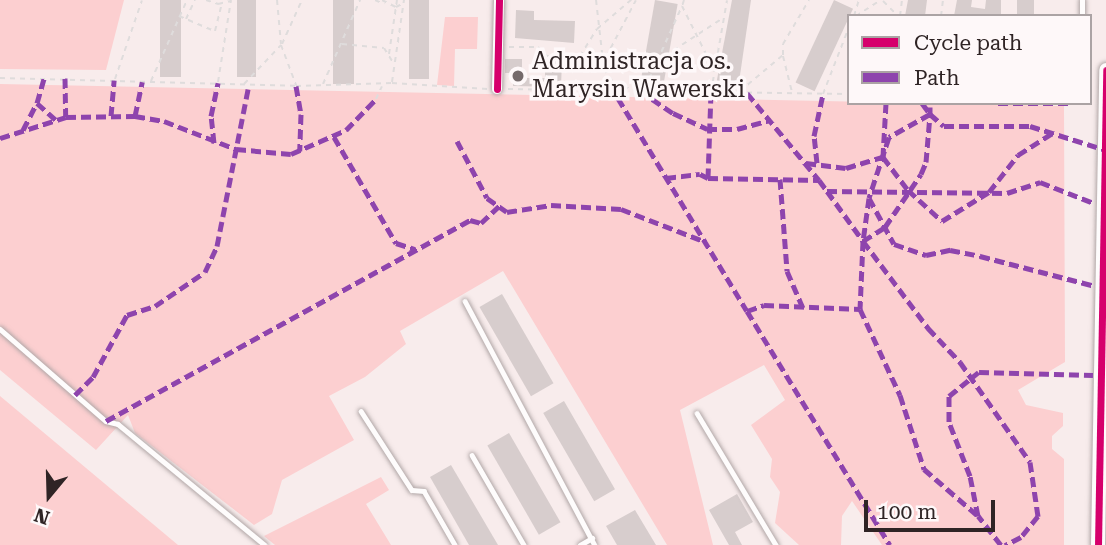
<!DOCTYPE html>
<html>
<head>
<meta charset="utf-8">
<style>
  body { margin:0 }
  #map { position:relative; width:1106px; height:545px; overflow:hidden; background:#f8ecec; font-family:"Roboto Serif",serif }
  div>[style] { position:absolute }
  .green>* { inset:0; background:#fccfd0 }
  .building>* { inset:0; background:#d7cdcd; transform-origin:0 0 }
  .path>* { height:2px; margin-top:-1px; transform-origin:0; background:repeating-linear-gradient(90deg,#dfdcdc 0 5px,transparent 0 10px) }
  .roads { filter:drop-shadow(0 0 2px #b1a7a7) drop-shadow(0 0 2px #b1a7a7) }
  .lane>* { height:4.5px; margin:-2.25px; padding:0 2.25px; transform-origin:2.25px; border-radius:2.25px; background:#fefcfc }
  .street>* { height:10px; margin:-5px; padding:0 5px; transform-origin:5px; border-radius:5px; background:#fefcfc }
  .secondary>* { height:14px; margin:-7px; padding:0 7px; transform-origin:7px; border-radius:7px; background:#fefcfc }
  .quiet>* { height:5px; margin-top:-2.5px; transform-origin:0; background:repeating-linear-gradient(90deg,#8e44ad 0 10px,transparent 0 15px) }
  .cycleway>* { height:7px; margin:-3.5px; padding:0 3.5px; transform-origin:3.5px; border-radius:3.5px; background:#d6006c }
  .dots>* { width:19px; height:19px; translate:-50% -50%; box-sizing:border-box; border:4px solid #fef8f9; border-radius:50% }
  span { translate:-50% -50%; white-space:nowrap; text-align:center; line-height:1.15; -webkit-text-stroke:7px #fef8f9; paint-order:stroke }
  .poi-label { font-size:24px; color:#2f2425 }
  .left { translate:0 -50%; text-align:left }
  .legend { position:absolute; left:847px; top:14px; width:245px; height:91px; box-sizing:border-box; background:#fef8f9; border:2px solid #aba3a4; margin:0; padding:9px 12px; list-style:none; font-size:21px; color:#2f2425 }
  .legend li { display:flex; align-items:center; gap:14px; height:35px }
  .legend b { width:35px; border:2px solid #aba3a4 }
  .north { position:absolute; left:14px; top:461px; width:70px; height:70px; -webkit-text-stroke:5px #fef8f9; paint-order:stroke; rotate:199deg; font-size:19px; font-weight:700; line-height:28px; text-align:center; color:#2f2425 }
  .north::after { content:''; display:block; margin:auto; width:24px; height:32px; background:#2f2425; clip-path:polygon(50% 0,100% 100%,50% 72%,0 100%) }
  .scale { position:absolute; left:864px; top:500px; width:131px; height:32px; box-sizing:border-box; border:4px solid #2f2425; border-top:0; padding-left:9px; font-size:21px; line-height:24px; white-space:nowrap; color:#2f2425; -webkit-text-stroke:5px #fef8f9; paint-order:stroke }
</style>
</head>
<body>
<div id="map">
  <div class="green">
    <i style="clip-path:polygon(0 0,124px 0,106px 70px,0 69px)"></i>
    <i style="clip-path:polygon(445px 17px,478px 17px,477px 49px,455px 49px,454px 86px,437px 85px)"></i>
    <i style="clip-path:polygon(0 84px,1064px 106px,1065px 362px,1018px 390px,1026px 405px,1063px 413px,1063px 426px,1052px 436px,1052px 449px,1064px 459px,1064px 545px,882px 545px,852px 501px,842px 516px,841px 545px,799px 545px,775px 523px,780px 492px,770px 477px,772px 459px,751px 425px,785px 400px,764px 365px,680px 410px,713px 545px,667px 545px,503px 271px,400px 331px,406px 344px,365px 377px,329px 396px,354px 440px,282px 480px,272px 514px,254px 525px,135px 433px,128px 415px,96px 450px,0 370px)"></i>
    <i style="clip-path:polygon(0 396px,178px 545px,0 545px)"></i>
    <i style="clip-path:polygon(381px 477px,389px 490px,366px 504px,391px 545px,275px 545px,264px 536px)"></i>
  </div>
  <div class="building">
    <i style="left:160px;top:0;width:21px;height:77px"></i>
    <i style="left:237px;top:0;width:19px;height:77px"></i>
    <i style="left:333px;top:0;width:21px;height:84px"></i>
    <i style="left:409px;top:0;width:20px;height:79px"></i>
    <i style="left:655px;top:0;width:23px;height:85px;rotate:10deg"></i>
    <i style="clip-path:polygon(732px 0,751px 0,738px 89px,716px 85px)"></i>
    <i style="left:834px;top:0;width:21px;height:91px;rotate:25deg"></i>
    <i style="clip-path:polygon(908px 0,927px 0,925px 16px,905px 16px)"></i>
    <i style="clip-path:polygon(957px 0,972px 0,971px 7px,985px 9px,986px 0,1001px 0,1001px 16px,954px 16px)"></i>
    <i style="left:1017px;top:0;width:17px;height:16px"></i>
    <i style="clip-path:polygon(516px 10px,534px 11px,534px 20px,575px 21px,574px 43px,515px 38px)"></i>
    <i style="clip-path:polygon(505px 59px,522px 59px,522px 78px,545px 78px,545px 60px,562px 60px,561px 87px,513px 86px,513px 73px,505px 73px)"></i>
    <i style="left:502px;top:294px;width:103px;height:26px;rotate:60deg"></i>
    <i style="left:564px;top:401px;width:102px;height:24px;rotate:60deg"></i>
    <i style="left:509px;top:433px;width:103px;height:25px;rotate:60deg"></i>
    <i style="clip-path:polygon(451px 465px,498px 545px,469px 545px,430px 477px)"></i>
    <i style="clip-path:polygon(737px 494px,753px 522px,735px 532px,742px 545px,729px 545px,709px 510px)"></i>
    <i style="clip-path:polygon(635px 510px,656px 545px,617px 545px,606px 526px)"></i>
  </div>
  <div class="path">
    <i style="left:206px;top:0;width:13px;rotate:18deg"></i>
    <i style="left:218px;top:4px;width:13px;rotate:-13deg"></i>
    <i style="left:277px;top:0;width:44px;rotate:84.8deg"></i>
    <i style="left:375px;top:0;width:10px;rotate:24deg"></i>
    <i style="left:382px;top:0;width:16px;rotate:27deg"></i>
    <i style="left:396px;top:7px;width:7px;rotate:-27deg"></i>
    <i style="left:596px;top:0;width:69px;rotate:83.4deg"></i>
    <i style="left:604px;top:69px;width:18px;rotate:56deg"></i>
    <i style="left:684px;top:0;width:6px;rotate:108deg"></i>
    <i style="left:682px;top:6px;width:72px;rotate:63.4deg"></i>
    <i style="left:883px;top:1px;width:21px;rotate:45deg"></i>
    <i style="left:179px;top:16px;width:39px;rotate:23deg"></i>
    <i style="left:215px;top:31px;width:29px;rotate:-76deg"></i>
    <i style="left:854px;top:16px;width:17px;rotate:-73deg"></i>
    <i style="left:856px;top:16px;width:30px;rotate:-33deg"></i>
    <i style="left:900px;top:16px;width:16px;rotate:-83deg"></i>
    <i style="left:941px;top:16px;width:16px;rotate:-83deg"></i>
    <i style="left:186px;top:19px;width:21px;rotate:-65deg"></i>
    <i style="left:282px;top:44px;width:48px;rotate:-65.6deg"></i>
    <i style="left:342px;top:44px;width:42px;rotate:5.4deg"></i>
    <i style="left:384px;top:48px;width:19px;rotate:58deg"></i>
    <i style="left:509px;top:47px;width:29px"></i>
    <i style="left:538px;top:47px;width:13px;rotate:45deg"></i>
    <i style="left:547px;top:56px;width:59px;rotate:1deg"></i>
    <i style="left:606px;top:57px;width:64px;rotate:-62.2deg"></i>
    <i style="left:389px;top:54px;width:55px;rotate:-81.6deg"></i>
    <i style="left:580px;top:56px;width:32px;rotate:-58deg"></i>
    <i style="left:597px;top:29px;width:45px;rotate:-40.5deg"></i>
    <i style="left:783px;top:56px;width:37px;rotate:76deg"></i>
    <i style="left:657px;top:61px;width:79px;rotate:-33.1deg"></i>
    <i style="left:0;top:78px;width:296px;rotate:1.5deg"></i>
    <i style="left:296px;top:86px;width:96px;rotate:-1.8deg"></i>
    <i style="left:392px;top:83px;width:96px;rotate:3.6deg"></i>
    <i style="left:115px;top:79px;width:83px;rotate:-71.1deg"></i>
    <i style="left:151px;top:81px;width:89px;rotate:-66deg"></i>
    <i style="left:218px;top:82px;width:83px;rotate:-81deg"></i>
    <i style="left:392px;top:82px;width:83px;rotate:-81.7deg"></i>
    <i style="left:244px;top:84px;width:54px;rotate:-46.5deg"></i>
    <i style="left:281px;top:45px;width:43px;rotate:69.4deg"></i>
    <i style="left:323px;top:84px;width:92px;rotate:-66.2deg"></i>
    <i style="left:645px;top:88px;width:90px;rotate:-65.7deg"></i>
    <i style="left:508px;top:89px;width:58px;rotate:1deg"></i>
    <i style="left:566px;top:90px;width:48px;rotate:-7.1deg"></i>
    <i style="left:614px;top:84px;width:24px;rotate:17deg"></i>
    <i style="left:637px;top:91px;width:212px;rotate:0.8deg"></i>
    <i style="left:740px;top:91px;width:56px;rotate:-39.9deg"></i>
    <i style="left:783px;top:55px;width:11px;rotate:-90deg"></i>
    <i style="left:783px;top:44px;width:51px;rotate:-59.4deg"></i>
    <i style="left:711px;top:92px;width:93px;rotate:-80.1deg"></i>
    <i style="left:823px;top:94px;width:72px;rotate:-68.8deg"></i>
    <i style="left:376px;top:99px;width:14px;rotate:-65deg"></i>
  </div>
  <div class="roads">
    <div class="lane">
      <i style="left:1082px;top:16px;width:16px;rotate:-90deg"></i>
      <i style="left:465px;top:301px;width:276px;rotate:62deg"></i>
      <i style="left:0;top:329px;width:140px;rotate:41deg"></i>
      <i style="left:106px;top:421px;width:12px;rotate:14deg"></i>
      <i style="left:118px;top:424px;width:190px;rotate:39.5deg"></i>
      <i style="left:361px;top:411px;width:94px;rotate:57.2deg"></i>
      <i style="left:412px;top:490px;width:12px;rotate:5deg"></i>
      <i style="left:424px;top:491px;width:62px;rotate:60.1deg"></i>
      <i style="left:697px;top:413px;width:154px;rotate:59.1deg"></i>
      <i style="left:472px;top:455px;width:104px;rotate:60deg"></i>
      <i style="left:580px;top:545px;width:14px;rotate:-30deg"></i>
    </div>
    <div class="street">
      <i style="left:497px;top:89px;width:89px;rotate:-88.7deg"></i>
    </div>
    <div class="secondary">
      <i style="left:1098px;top:545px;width:475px;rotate:-89deg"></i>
    </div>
  </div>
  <div class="quiet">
    <i style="left:65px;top:78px;width:39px;rotate:89deg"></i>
    <i style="left:610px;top:85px;width:264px;rotate:58.8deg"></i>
    <i style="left:747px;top:311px;width:18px;rotate:-19deg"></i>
    <i style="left:764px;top:305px;width:96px;rotate:2.4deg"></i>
    <i style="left:860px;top:309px;width:95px;rotate:65.1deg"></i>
    <i style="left:900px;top:395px;width:78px;rotate:72deg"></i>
    <i style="left:924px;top:469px;width:72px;rotate:41deg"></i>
    <i style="left:296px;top:86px;width:28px;rotate:80deg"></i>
    <i style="left:301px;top:114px;width:37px;rotate:92deg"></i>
    <i style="left:649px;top:90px;width:9px;rotate:72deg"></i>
    <i style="left:652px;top:99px;width:25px;rotate:34deg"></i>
    <i style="left:673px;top:113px;width:38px;rotate:25deg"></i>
    <i style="left:707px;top:129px;width:30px"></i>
    <i style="left:737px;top:129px;width:35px;rotate:-15deg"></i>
    <i style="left:747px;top:93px;width:113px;rotate:50.4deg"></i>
    <i style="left:37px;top:103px;width:26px;rotate:-74deg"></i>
    <i style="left:886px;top:103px;width:54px;rotate:93.2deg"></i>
    <i style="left:883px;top:157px;width:41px;rotate:52.9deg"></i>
    <i style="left:908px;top:190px;width:46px;rotate:42.4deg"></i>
    <i style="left:942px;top:221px;width:55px;rotate:-31.7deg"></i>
    <i style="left:989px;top:192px;width:47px;rotate:-51.9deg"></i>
    <i style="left:1018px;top:155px;width:43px;rotate:-32.6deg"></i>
    <i style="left:922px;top:103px;width:14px;rotate:54deg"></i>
    <i style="left:930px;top:114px;width:47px;rotate:150.7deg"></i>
    <i style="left:889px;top:137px;width:64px;rotate:108.2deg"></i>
    <i style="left:869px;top:198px;width:43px;rotate:97.9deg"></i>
    <i style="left:863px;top:241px;width:109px;rotate:53.2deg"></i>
    <i style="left:928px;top:328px;width:47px;rotate:46.7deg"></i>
    <i style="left:960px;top:362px;width:122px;rotate:55deg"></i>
    <i style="left:1030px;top:462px;width:55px;rotate:81.6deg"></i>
    <i style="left:1038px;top:516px;width:27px;rotate:129deg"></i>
    <i style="left:1021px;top:537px;width:18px;rotate:153deg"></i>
    <i style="left:998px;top:103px;width:74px"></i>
    <i style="left:930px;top:107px;width:7px;rotate:90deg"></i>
    <i style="left:930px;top:114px;width:18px;rotate:41deg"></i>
    <i style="left:944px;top:126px;width:86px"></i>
    <i style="left:1030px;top:126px;width:80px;rotate:17.5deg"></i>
    <i style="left:111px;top:116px;width:36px;rotate:-85deg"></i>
    <i style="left:135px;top:116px;width:35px;rotate:-78deg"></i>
    <i style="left:23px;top:130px;width:30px;rotate:-63deg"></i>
    <i style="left:37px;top:103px;width:25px;rotate:42deg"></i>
    <i style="left:334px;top:137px;width:123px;rotate:59.7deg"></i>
    <i style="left:396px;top:243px;width:20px;rotate:18deg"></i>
    <i style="left:0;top:138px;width:69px;rotate:-17.7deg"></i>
    <i style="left:66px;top:117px;width:69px;rotate:-0.8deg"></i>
    <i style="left:135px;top:116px;width:29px;rotate:10deg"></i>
    <i style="left:164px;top:121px;width:77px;rotate:21.3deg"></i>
    <i style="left:236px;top:149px;width:55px;rotate:5.2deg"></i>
    <i style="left:291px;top:154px;width:60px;rotate:-23.6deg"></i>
    <i style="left:346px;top:130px;width:43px;rotate:-45.9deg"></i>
    <i style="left:457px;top:141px;width:64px;rotate:62.2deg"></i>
    <i style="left:487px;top:198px;width:24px;rotate:35deg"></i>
    <i style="left:507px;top:212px;width:45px;rotate:-9deg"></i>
    <i style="left:551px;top:205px;width:70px;rotate:3.3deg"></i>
    <i style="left:621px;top:209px;width:91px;rotate:21.2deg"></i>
    <i style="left:214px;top:143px;width:27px;rotate:-96deg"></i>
    <i style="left:211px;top:116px;width:34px;rotate:-78deg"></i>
    <i style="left:806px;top:163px;width:40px;rotate:7.1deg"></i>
    <i style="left:846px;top:168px;width:39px;rotate:-17deg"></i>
    <i style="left:817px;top:163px;width:27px;rotate:-96deg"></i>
    <i style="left:814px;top:136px;width:43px;rotate:-77.9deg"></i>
    <i style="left:666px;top:178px;width:34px;rotate:-7deg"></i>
    <i style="left:700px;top:174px;width:9px;rotate:27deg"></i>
    <i style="left:708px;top:178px;width:111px;rotate:1deg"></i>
    <i style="left:819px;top:180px;width:14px;rotate:54deg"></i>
    <i style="left:827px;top:191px;width:180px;rotate:0.6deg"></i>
    <i style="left:1007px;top:193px;width:35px;rotate:-18deg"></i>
    <i style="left:1040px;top:182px;width:58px;rotate:21.3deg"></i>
    <i style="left:708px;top:178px;width:86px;rotate:-88deg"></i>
    <i style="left:780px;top:179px;width:92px;rotate:85.6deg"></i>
    <i style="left:787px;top:271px;width:40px;rotate:66.6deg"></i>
    <i style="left:827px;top:191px;width:62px;rotate:54.2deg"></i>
    <i style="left:863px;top:241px;width:68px;rotate:92.5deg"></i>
    <i style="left:869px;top:198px;width:52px;rotate:61.5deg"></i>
    <i style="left:894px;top:244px;width:34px;rotate:19deg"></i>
    <i style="left:926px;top:255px;width:25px;rotate:-12deg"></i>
    <i style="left:950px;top:250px;width:31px;rotate:11deg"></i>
    <i style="left:980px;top:256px;width:119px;rotate:14.6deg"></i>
    <i style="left:863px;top:241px;width:26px;rotate:-32deg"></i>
    <i style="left:885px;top:227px;width:64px;rotate:-55.8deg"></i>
    <i style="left:921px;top:174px;width:13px;rotate:-67deg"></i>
    <i style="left:926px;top:162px;width:48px;rotate:-85.2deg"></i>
    <i style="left:747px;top:311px;width:274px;rotate:58.6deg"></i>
    <i style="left:75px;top:395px;width:25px;rotate:-45deg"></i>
    <i style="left:93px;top:377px;width:71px;rotate:-61.3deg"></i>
    <i style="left:127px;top:315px;width:29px;rotate:-18deg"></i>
    <i style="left:155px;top:306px;width:60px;rotate:-34.2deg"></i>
    <i style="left:205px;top:272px;width:29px;rotate:-65deg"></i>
    <i style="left:217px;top:246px;width:164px;rotate:-78.8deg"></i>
    <i style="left:106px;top:421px;width:416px;rotate:-28.9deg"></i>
    <i style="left:470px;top:220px;width:11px;rotate:15deg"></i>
    <i style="left:481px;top:223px;width:25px;rotate:-43deg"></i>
    <i style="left:1001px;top:545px;width:37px;rotate:-128deg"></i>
    <i style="left:978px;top:516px;width:41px;rotate:-101.3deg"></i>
    <i style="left:970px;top:476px;width:58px;rotate:-111.3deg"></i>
    <i style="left:949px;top:422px;width:26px;rotate:-90deg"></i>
    <i style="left:949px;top:396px;width:38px;rotate:-39deg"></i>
    <i style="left:979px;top:372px;width:114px;rotate:1.5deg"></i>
  </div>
  <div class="cycleway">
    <i style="left:497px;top:89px;width:89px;rotate:-88.7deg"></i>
    <i style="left:1098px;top:545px;width:475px;rotate:-89deg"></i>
  </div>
  <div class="dots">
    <i style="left:518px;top:76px;background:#756a6b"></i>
  </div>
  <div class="poi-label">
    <span class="left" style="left:532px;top:76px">Administracja os.<br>Marysin Wawerski</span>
  </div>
  <ul class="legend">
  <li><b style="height:9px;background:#d6006c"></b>Cycle path</li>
  <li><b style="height:9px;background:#8e44ad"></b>Path</li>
  </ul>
  <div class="north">N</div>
  <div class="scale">100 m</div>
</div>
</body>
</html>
